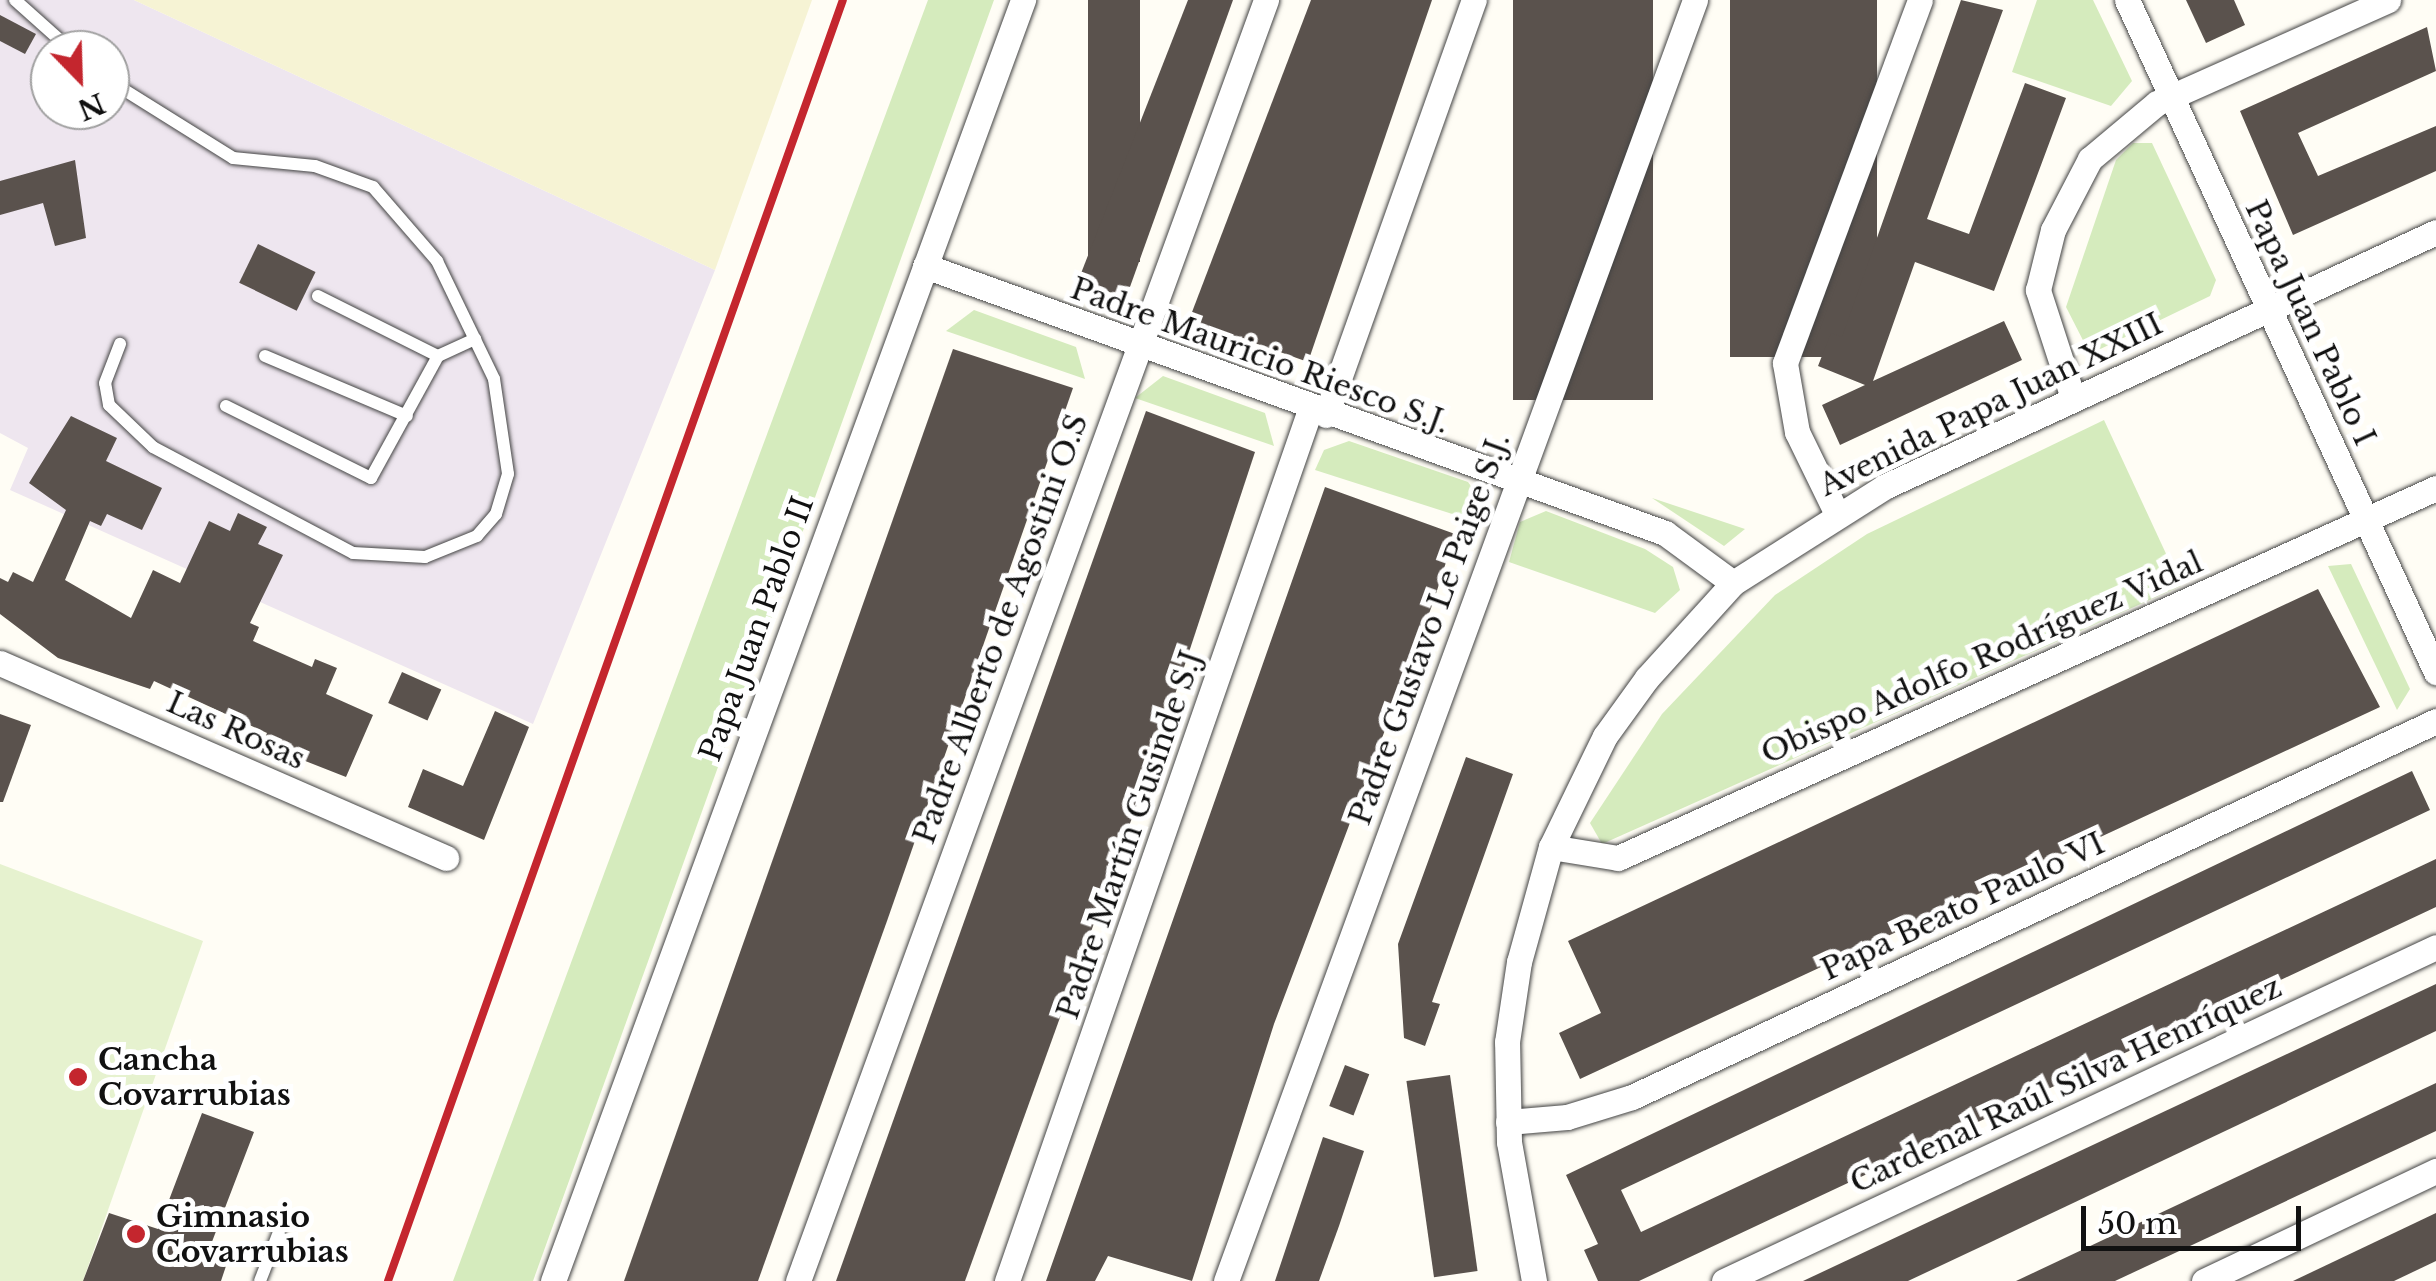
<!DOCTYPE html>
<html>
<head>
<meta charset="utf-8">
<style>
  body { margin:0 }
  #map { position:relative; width:2436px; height:1281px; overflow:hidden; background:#fffdf5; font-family:"Libre Baskerville",serif }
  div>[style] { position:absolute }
  .industrial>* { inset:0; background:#eee6ef }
  .farmland>* { inset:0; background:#f6f3d4 }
  .green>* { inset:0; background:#d5ebbd }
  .pitch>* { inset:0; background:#e6f2cf }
  .building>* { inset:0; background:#5a524d; transform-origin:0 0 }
  .roads { filter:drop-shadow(0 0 2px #444) drop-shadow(0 0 2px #444) }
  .lane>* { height:12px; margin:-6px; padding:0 6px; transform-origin:6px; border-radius:6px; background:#fff }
  .street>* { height:25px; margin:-12.5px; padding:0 12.5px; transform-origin:12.5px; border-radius:12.5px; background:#fff }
  .rail>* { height:8px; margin:-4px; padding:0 4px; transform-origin:4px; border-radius:4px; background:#c4262e }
  .dots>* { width:28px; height:28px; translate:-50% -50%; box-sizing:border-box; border:5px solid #fff; border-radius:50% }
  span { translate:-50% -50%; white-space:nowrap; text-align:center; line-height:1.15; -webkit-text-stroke:10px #fff; paint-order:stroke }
  .street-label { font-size:30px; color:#111 }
  .poi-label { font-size:30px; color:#111; font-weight:700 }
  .left { translate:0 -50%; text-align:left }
  .north { position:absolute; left:30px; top:30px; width:100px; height:100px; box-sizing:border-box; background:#fff; border:2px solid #a0a0a0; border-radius:50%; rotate:157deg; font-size:28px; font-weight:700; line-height:40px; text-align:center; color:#111 }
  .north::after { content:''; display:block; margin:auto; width:35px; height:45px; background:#c4262e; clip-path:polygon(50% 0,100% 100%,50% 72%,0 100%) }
  .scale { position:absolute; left:2081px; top:1206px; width:220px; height:45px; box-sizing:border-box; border:5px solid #111; border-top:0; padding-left:12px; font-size:30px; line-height:35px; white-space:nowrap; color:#111; -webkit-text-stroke:8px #fff; paint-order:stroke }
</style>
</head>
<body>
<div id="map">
  <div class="industrial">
    <i style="clip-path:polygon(evenodd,0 0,134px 0,715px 270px,533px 724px,10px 490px,28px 448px,0 433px,0 0,50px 50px,110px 50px,110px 110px,50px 110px,50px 50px)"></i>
  </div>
  <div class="farmland">
    <i style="clip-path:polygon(134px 0,812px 0,715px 270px)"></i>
  </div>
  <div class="green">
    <i style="clip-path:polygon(928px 0,994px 0,533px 1281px,453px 1281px)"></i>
    <i style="clip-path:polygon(2037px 0,2093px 0,2132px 81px,2111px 106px,2012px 72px)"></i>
    <i style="clip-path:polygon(2133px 143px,2152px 143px,2216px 280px,2210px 296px,2090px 354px,2066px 307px,2116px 160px)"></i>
    <i style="clip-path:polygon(974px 310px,1076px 347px,1085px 379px,946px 331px)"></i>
    <i style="clip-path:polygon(1163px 376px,1265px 413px,1274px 446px,1135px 398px)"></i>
    <i style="clip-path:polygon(2104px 420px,2181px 586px,1602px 844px,1590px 823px,1662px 714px,1775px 595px,1867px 534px)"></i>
    <i style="clip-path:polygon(1349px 441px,1468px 482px,1480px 499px,1471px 520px,1315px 470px,1324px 450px)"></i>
    <i style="clip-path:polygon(1652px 498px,1745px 529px,1724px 546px)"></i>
    <i style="clip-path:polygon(1546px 511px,1645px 549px,1673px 567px,1680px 590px,1655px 613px,1509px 562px,1520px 522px)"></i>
    <i style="clip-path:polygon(2351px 564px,2410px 689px,2397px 710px,2328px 566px)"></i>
  </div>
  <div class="pitch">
    <i style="clip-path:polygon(0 864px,203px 941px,83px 1281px,0 1281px)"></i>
  </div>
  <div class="building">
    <i style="left:1088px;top:0;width:52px;height:262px"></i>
    <i style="clip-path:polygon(1188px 0,1233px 0,1126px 298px,1078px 281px)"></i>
    <i style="clip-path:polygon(1311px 0,1432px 0,1308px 362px,1189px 320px)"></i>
    <i style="left:1513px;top:0;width:140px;height:400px"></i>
    <i style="left:1730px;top:0;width:147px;height:357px"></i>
    <i style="clip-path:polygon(1961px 0,2003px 10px,1927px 219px,1969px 234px,2025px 83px,2066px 98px,1994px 291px,1915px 262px,1873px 381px,2004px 321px,2022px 360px,1840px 445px,1822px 405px,1865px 385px,1818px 366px,1831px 333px,1842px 337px)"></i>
    <i style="clip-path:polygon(2186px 0,2234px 0,2245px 25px,2206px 43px)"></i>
    <i style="clip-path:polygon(0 15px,36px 34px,25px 54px,0 41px)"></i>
    <i style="clip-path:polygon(2427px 27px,2436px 71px,2298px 133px,2318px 176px,2436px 126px,2436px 171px,2293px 235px,2240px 111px)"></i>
    <i style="clip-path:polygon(75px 160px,86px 238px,55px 246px,43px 203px,0 215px,0 181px)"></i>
    <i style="left:258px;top:244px;width:64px;height:43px;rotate:26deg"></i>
    <i style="clip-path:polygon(953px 349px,1073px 388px,887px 921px,758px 1281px,624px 1281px)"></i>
    <i style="clip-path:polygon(1146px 411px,1255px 452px,1159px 743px,965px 1281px,836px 1281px)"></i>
    <i style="clip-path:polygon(71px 416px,117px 438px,106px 461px,162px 488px,142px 530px,107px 514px,101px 526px,90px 521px,65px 580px,131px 618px,153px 570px,180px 583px,209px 521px,230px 531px,238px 513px,267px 527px,258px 544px,283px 555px,250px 623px,259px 627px,253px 641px,312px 667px,315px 659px,337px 668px,326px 694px,373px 715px,346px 777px,262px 744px,267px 733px,154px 681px,150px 689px,58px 658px,0 614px,0 578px,8px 582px,13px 572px,33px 582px,66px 510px,29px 483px)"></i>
    <i style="clip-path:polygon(1325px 487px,1455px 534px,1433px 603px,1274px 1024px,1192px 1281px,1108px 1256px,1095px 1281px,1046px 1281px)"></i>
    <i style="clip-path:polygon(2318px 589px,2380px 707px,1580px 1079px,1559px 1033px,1601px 1013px,1568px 941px)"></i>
    <i style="left:402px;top:672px;width:43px;height:34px;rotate:24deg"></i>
    <i style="clip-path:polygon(495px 711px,529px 727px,484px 840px,408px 807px,423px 769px,463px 786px)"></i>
    <i style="clip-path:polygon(0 714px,31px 725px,3px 802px,0 802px)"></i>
    <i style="clip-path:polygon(1466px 757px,1513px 774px,1432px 1002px,1440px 1004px,1425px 1046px,1404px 1038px,1398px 944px)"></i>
    <i style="clip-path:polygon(2412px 771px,2430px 810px,1621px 1190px,1641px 1232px,2436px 859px,2436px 907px,1639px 1281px,1598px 1281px,1584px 1250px,1598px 1244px,1566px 1175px)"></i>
    <i style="clip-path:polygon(2436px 984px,2436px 1031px,1991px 1242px,1908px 1281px,1803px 1281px)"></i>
    <i style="left:1345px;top:1065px;width:26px;height:44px;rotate:21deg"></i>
    <i style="left:1450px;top:1075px;width:198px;height:44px;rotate:82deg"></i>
    <i style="clip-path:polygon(2436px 1083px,2436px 1131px,2115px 1281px,2016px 1281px)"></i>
    <i style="clip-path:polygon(202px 1113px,254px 1132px,210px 1247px,230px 1254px,221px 1281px,83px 1281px,109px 1213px,158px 1229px)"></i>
    <i style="clip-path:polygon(1323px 1137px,1364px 1151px,1339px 1226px,1319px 1281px,1275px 1281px)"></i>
    <i style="clip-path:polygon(2436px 1213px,2436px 1261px,2394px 1281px,2293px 1281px)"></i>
  </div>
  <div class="roads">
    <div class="lane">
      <i style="left:15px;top:0;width:75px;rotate:41.8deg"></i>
      <i style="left:110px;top:81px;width:145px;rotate:32deg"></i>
      <i style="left:233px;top:158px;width:82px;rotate:5.6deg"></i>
      <i style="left:315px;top:166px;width:62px;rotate:19.9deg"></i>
      <i style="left:373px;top:187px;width:98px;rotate:49.1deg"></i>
      <i style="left:437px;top:261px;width:131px;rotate:64.2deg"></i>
      <i style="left:494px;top:379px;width:96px;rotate:81.6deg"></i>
      <i style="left:508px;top:474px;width:42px;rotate:106.7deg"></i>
      <i style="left:496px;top:514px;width:29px;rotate:131deg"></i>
      <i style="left:477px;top:536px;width:56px;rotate:158deg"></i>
      <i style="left:425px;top:557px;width:72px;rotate:-176.8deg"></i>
      <i style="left:353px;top:553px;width:226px;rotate:-152.1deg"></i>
      <i style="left:153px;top:447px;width:61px;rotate:-136.3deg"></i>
      <i style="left:109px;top:405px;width:22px;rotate:-100deg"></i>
      <i style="left:105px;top:383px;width:42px;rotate:-69deg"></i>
      <i style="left:318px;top:296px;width:134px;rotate:26.6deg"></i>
      <i style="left:265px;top:356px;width:154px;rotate:22.9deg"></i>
      <i style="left:226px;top:406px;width:162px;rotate:26.4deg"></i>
      <i style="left:371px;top:478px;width:139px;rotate:-61.2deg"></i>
      <i style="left:438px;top:356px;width:41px;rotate:-24.7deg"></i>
      <i style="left:260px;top:1281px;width:53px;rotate:-68.8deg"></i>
    </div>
    <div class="street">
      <i style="left:2127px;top:0;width:740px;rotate:65.31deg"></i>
      <i style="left:925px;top:266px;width:787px;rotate:19.84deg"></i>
      <i style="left:1665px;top:533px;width:84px;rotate:36.3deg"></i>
      <i style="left:2073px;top:398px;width:114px;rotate:-108deg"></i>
      <i style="left:2038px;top:290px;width:62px;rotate:-76deg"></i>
      <i style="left:2053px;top:230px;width:80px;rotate:-62.5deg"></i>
      <i style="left:2090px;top:159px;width:87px;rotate:-39.9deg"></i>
      <i style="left:2157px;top:103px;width:253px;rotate:-24deg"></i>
      <i style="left:1326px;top:415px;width:441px;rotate:-70.4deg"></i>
      <i style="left:1837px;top:514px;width:91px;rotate:-116deg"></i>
      <i style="left:1797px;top:432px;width:70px;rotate:-99.9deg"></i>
      <i style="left:1785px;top:363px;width:387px;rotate:-69.6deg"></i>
      <i style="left:0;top:663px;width:487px;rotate:23.6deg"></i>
      <i style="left:1551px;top:847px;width:68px;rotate:9.3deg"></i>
      <i style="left:1618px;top:858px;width:898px;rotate:-24.34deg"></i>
      <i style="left:1508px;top:1122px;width:59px;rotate:-4.8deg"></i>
      <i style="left:1567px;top:1117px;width:68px;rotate:-17.1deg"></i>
      <i style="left:1632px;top:1097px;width:888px;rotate:-25.06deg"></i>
      <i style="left:553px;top:1281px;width:1365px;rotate:-69.85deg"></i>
      <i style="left:798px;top:1281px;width:1364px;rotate:-69.93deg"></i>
      <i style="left:1007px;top:1281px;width:922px;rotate:-70.82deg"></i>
      <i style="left:1226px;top:1281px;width:1364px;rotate:-69.89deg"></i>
      <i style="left:1534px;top:1281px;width:141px;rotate:-100.2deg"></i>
      <i style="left:1509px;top:1142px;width:100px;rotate:-91.1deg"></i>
      <i style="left:1507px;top:1042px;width:81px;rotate:-81.5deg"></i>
      <i style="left:1519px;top:962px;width:119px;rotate:-74.5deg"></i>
      <i style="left:1551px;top:847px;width:123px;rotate:-64.1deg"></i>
      <i style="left:1605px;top:736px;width:72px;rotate:-54.1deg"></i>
      <i style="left:1647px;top:678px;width:128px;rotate:-47.8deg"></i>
      <i style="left:1733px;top:583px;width:179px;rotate:-32.4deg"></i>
      <i style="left:1884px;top:487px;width:608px;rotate:-24.79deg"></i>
      <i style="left:1724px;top:1281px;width:786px;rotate:-25.13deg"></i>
      <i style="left:2204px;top:1281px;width:257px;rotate:-25.4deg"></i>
    </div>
  </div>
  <div class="rail">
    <i style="left:388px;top:1281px;width:1359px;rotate:-70.45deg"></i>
  </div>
  <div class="dots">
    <i style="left:78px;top:1077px;background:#c4262e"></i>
    <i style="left:136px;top:1234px;background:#c4262e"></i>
  </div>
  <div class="street-label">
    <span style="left:2310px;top:323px;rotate:65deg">Papa Juan Pablo I</span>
    <span style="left:1260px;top:356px;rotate:20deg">Padre Mauricio Riesco S.J.</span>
    <span style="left:1991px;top:405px;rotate:-26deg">Avenida Papa Juan XXIII</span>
    <span style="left:757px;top:629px;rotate:-70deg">Papa Juan Pablo II</span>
    <span style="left:1001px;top:629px;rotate:-70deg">Padre Alberto de Agostini O.S</span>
    <span style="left:1430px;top:629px;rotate:-70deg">Padre Gustavo Le Paige S.J.</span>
    <span style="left:1982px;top:658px;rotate:-24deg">Obispo Adolfo Rodríguez Vidal</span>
    <span style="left:236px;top:731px;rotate:24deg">Las Rosas</span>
    <span style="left:1130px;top:835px;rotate:-71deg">Padre Martín Gusinde S.J</span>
    <span style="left:1963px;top:907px;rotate:-25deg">Papa Beato Paulo VI</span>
    <span style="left:2066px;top:1085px;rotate:-25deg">Cardenal Raúl Silva Henríquez</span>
  </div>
  <div class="poi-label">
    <span class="left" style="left:98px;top:1077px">Cancha<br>Covarrubias</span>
    <span class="left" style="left:156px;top:1234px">Gimnasio<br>Covarrubias</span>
  </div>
  <div class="north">N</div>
  <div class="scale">50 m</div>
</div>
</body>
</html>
